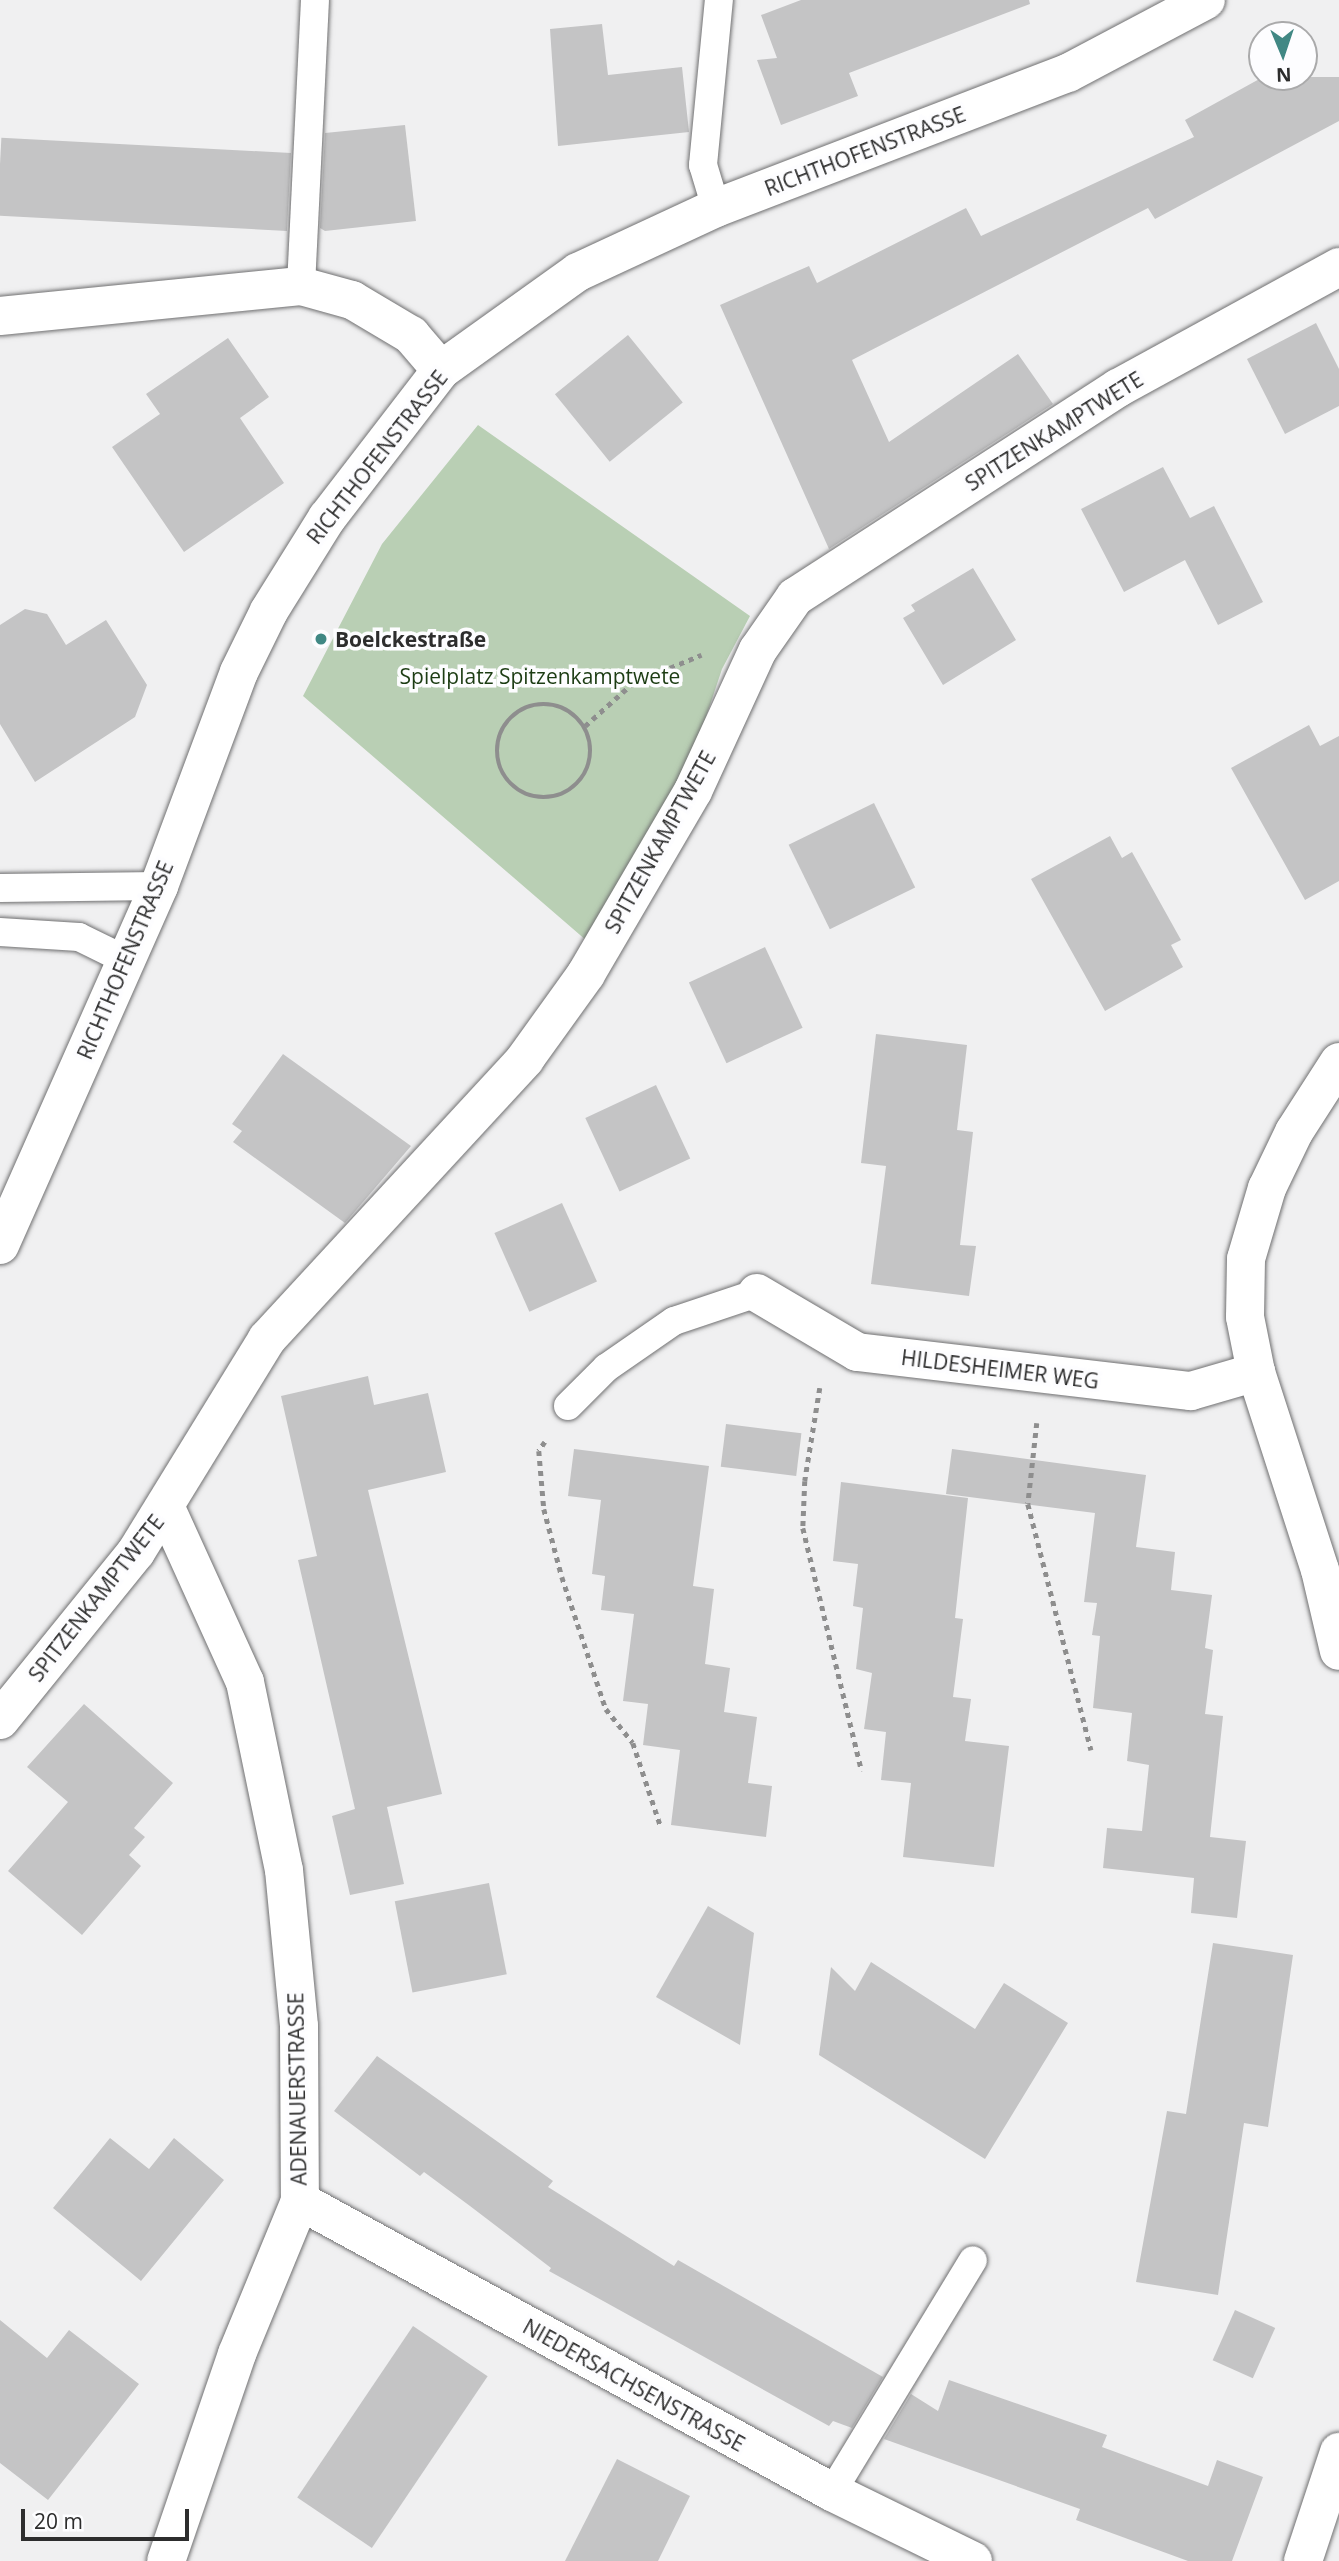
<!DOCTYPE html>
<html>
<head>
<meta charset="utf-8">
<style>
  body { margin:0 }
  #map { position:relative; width:1339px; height:2561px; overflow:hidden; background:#f0f0f1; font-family:"Open Sans",sans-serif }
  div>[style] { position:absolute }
  .green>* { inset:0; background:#b9cfb4 }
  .building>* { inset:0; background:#c4c4c5; transform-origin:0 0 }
  .path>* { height:4.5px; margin-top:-2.25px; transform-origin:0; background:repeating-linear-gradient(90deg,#8e8e8e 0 5px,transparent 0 10px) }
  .path>.ring { margin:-2.25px; padding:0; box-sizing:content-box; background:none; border:4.5px solid #8e8e8e; border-radius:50% }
  .roads { filter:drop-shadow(0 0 2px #707071) drop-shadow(0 0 2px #707071) }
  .lane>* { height:28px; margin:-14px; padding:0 14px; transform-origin:14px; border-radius:14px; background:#fff }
  .street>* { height:38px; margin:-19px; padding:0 19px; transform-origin:19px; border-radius:19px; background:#fff }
  .secondary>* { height:38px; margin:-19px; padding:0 19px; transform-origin:19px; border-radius:19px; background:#fff }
  .dots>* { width:19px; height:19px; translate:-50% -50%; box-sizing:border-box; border:4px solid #fdfdff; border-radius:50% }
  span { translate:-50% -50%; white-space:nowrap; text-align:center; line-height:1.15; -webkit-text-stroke:7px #fdfdff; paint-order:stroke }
  .street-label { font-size:21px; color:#2d2d2d }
  .poi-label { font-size:21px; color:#2d2d2d; font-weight:700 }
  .left { translate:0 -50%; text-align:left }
  .park-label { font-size:21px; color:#1c3c13 }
  .north { position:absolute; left:1248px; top:21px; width:70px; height:70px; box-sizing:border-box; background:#fdfdff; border:2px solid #aaaaab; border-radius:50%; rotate:178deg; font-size:19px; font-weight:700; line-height:28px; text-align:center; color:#2d2d2d }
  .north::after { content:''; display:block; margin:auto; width:24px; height:32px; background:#418884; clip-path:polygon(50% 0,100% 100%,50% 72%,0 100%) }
  .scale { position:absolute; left:21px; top:2509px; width:168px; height:32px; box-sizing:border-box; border:4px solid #2d2d2d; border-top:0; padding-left:9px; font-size:21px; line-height:24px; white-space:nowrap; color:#2d2d2d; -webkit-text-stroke:5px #fdfdff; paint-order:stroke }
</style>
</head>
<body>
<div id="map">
  <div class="green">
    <i style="clip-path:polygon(478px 425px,750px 616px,722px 669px,683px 786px,587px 941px,303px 696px,382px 544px)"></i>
  </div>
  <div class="building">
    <i style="clip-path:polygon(801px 0,1029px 0,1030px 4px,849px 73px,858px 96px,781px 125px,757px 60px,777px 58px,761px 15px)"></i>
    <i style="clip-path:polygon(602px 24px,608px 75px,682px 67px,689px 132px,558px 146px,550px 29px)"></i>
    <i style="clip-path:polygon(1263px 77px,1339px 77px,1339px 121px,1155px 219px,1148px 208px,852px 360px,889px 442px,1018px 354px,1053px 404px,829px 549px,720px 305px,809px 266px,817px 283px,966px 208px,981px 236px,1194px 137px,1185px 120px)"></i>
    <i style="clip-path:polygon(405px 125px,416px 221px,325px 231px,320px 228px,325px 133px)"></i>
    <i style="left:291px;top:153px;width:78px;height:290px;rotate:93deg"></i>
    <i style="clip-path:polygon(1316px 323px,1339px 369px,1339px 406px,1285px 434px,1247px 359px)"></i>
    <i style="left:628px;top:335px;width:87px;height:94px;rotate:51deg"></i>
    <i style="clip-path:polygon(228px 338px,269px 397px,240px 418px,284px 483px,184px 552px,112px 447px,160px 414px,146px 394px)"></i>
    <i style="clip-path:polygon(1163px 467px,1190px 518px,1214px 506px,1263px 602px,1218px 625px,1185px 560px,1124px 592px,1081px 509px)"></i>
    <i style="clip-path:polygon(973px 568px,1016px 640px,943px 685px,903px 618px,915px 611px,911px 605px)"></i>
    <i style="clip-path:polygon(25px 609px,47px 614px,66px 645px,106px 620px,147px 685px,135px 717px,35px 782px,0 724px,0 625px)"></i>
    <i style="clip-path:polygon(1309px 725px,1320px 746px,1339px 736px,1339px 881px,1305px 900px,1231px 768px)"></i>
    <i style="left:874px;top:803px;width:94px;height:95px;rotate:64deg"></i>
    <i style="clip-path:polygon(1110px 836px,1122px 858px,1132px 852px,1181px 940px,1171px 945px,1183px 967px,1105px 1011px,1031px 879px)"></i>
    <i style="left:765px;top:947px;width:89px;height:84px;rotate:65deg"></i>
    <i style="clip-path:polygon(876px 1034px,967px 1045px,957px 1130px,973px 1132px,960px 1245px,976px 1246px,969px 1296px,871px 1284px,886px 1166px,861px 1163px)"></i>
    <i style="clip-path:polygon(283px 1054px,411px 1146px,345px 1223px,233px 1142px,242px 1131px,232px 1124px)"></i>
    <i style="left:656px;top:1085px;width:81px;height:78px;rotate:65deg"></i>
    <i style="left:562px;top:1203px;width:86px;height:74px;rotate:66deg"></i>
    <i style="clip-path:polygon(368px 1376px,374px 1405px,428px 1393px,446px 1472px,368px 1490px,442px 1794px,387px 1807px,404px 1884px,350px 1895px,332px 1816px,355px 1809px,298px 1560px,317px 1556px,281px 1396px)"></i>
    <i style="left:726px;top:1424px;width:76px;height:43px;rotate:7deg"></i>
    <i style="clip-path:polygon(574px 1449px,709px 1466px,693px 1586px,714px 1589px,705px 1664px,730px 1668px,724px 1712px,757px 1717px,748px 1783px,772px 1786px,766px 1837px,671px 1825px,680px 1750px,643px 1745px,648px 1704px,623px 1701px,634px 1614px,601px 1610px,605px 1576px,592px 1574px,601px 1500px,568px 1496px)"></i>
    <i style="clip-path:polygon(952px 1449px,1146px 1475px,1136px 1547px,1175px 1552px,1171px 1590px,1212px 1595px,1205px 1648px,1213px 1650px,1205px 1714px,1223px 1716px,1210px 1837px,1246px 1841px,1237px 1918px,1191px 1913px,1194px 1878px,1103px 1868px,1107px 1828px,1142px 1831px,1149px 1765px,1127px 1761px,1132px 1713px,1093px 1708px,1100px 1636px,1092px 1635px,1097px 1603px,1084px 1602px,1095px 1513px,946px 1494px)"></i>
    <i style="clip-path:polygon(841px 1482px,968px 1498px,955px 1618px,963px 1619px,953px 1697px,971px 1699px,965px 1741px,1009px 1746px,994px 1867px,903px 1857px,911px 1783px,881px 1780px,886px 1732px,864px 1729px,872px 1673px,856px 1669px,863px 1608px,853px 1606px,858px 1564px,833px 1561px)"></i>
    <i style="clip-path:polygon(84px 1704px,173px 1783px,134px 1828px,145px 1837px,129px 1855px,141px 1866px,82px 1935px,8px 1871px,68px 1802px,27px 1767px)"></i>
    <i style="left:489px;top:1883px;width:93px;height:96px;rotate:79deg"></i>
    <i style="clip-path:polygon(708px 1906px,754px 1933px,740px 2045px,656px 1997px)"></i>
    <i style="clip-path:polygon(1213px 1943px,1293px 1955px,1268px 2127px,1244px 2123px,1218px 2295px,1136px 2282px,1167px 2111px,1186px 2114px)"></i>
    <i style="clip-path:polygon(871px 1962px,975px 2029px,1004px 1983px,1068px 2023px,985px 2159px,819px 2055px,831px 1967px,855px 1991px)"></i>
    <i style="clip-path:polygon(377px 2056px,553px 2181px,548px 2187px,674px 2266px,678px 2260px,883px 2377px,852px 2428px,833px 2421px,829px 2426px,549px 2271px,551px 2268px,470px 2206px,424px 2172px,420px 2176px,334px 2111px)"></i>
    <i style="clip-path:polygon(110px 2138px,149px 2169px,174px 2138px,224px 2180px,141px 2281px,53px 2208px)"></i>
    <i style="left:1235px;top:2310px;width:44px;height:55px;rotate:24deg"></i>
    <i style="clip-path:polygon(0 2320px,47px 2358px,69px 2330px,139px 2384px,48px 2500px,0 2463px)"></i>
    <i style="left:413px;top:2326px;width:90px;height:207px;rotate:34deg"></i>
    <i style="clip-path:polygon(949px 2380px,1107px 2435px,1102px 2447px,1208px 2486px,1217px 2460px,1263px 2477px,1232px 2561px,1188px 2561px,1076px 2520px,1080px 2509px,884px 2439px,911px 2394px,938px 2411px)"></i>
    <i style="clip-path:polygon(617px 2459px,690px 2496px,658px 2561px,565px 2561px)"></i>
  </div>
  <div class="path">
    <i class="ring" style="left:497px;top:704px;width:89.5px;height:89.5px"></i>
    <i style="left:585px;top:726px;width:64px;rotate:-41.9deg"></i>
    <i style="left:633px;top:683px;width:74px;rotate:-22.4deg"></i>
    <i style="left:820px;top:1388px;width:94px;rotate:99.2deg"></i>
    <i style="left:805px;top:1481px;width:47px;rotate:92.4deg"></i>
    <i style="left:803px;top:1528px;width:250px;rotate:76.4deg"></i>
    <i style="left:1037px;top:1423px;width:81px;rotate:96.3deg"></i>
    <i style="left:1028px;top:1504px;width:254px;rotate:75.6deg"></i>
    <i style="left:545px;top:1442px;width:11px;rotate:124deg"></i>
    <i style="left:539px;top:1451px;width:58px;rotate:85.1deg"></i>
    <i style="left:544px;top:1509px;width:70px;rotate:75.2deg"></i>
    <i style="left:562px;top:1577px;width:139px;rotate:71.6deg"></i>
    <i style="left:606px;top:1709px;width:43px;rotate:51.5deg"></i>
    <i style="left:633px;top:1743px;width:89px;rotate:71.6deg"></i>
  </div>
  <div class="roads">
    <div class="lane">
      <i style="left:716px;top:208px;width:45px;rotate:-106.8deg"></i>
      <i style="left:703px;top:165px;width:166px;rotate:-84.5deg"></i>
      <i style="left:301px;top:286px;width:286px;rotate:-87.2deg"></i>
      <i style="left:0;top:888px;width:159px;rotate:-0.7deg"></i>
      <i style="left:0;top:932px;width:79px;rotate:3.6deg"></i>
      <i style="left:79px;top:937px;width:52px;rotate:26.1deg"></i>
      <i style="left:568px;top:1406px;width:54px;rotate:-45deg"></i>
      <i style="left:606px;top:1368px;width:83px;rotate:-34.7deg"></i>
      <i style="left:674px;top:1321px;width:88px;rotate:-18.6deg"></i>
      <i style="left:832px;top:2492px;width:271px;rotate:-58.7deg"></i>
    </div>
    <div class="street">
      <i style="left:0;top:316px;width:302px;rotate:-5.7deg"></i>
      <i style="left:301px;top:286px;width:53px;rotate:15.4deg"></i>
      <i style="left:352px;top:300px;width:69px;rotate:30.7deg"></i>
      <i style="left:411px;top:335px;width:46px;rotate:49.4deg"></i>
      <i style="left:1339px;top:1062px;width:83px;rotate:122.7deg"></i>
      <i style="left:1294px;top:1132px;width:62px;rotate:115.7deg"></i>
      <i style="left:1267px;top:1188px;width:74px;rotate:106.5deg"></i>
      <i style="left:1246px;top:1259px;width:58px;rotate:91deg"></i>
      <i style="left:1245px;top:1317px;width:56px;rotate:78.7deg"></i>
      <i style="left:1256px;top:1372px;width:208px;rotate:72.1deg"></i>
      <i style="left:1320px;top:1570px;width:83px;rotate:76.8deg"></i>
      <i style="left:757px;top:1293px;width:116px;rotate:30.5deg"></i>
      <i style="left:857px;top:1352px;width:336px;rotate:6.7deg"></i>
      <i style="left:1191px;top:1391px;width:68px;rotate:-16.3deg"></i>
      <i style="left:166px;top:1508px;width:191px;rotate:65.6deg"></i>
      <i style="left:245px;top:1682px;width:192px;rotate:78.3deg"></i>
      <i style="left:284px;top:1870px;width:157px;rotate:84.5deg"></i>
      <i style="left:299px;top:2026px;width:175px;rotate:89.7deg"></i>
      <i style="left:300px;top:2201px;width:165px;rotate:112.4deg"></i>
      <i style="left:237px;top:2354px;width:219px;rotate:108.9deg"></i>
      <i style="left:0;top:1720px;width:216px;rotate:-51deg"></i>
      <i style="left:136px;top:1552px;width:250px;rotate:-58.4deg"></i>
      <i style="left:267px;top:1339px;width:381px;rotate:-47.3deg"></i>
      <i style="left:525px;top:1059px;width:105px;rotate:-54.3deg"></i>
      <i style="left:586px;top:974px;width:212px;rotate:-59.7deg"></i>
      <i style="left:693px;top:791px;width:155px;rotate:-65.3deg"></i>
      <i style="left:758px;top:650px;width:65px;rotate:-55.1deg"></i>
      <i style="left:795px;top:597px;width:385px;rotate:-32.9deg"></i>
      <i style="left:1118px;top:388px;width:252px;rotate:-28.7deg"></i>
      <i style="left:300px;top:2201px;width:606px;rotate:28.68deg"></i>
      <i style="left:832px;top:2492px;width:157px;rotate:26.1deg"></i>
      <i style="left:1303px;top:2561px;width:115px;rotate:-71.7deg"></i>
    </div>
    <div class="secondary">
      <i style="left:0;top:1245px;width:393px;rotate:-66.1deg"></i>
      <i style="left:159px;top:886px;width:228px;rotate:-69.5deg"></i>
      <i style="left:239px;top:672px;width:68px;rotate:-63.8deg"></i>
      <i style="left:269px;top:611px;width:110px;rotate:-58.1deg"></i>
      <i style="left:327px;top:518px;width:187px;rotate:-52.4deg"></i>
      <i style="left:441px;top:370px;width:168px;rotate:-35.6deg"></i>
      <i style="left:578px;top:272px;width:152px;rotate:-24.9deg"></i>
      <i style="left:716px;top:208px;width:377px;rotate:-21deg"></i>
      <i style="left:1068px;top:73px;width:156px;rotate:-27.9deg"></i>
    </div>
  </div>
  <div class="dots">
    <i style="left:321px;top:639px;background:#418884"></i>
  </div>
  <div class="street-label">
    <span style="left:865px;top:151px;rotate:-21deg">RICHTHOFENSTRASSE</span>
    <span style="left:1054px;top:431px;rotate:-32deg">SPITZENKAMPTWETE</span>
    <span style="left:377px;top:457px;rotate:-52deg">RICHTHOFENSTRASSE</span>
    <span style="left:660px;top:842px;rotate:-61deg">SPITZENKAMPTWETE</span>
    <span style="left:125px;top:960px;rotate:-67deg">RICHTHOFENSTRASSE</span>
    <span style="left:1000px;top:1369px;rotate:7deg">HILDESHEIMER WEG</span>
    <span style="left:96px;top:1598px;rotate:-52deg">SPITZENKAMPTWETE</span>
    <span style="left:297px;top:2089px;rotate:-91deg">ADENAUERSTRASSE</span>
    <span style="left:634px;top:2385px;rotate:29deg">NIEDERSACHSENSTRASSE</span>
  </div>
  <div class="poi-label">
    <span class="left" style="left:335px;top:639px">Boelckestraße</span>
  </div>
  <div class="park-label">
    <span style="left:540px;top:676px">Spielplatz Spitzenkamptwete</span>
  </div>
  <div class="north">N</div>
  <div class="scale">20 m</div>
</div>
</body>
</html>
